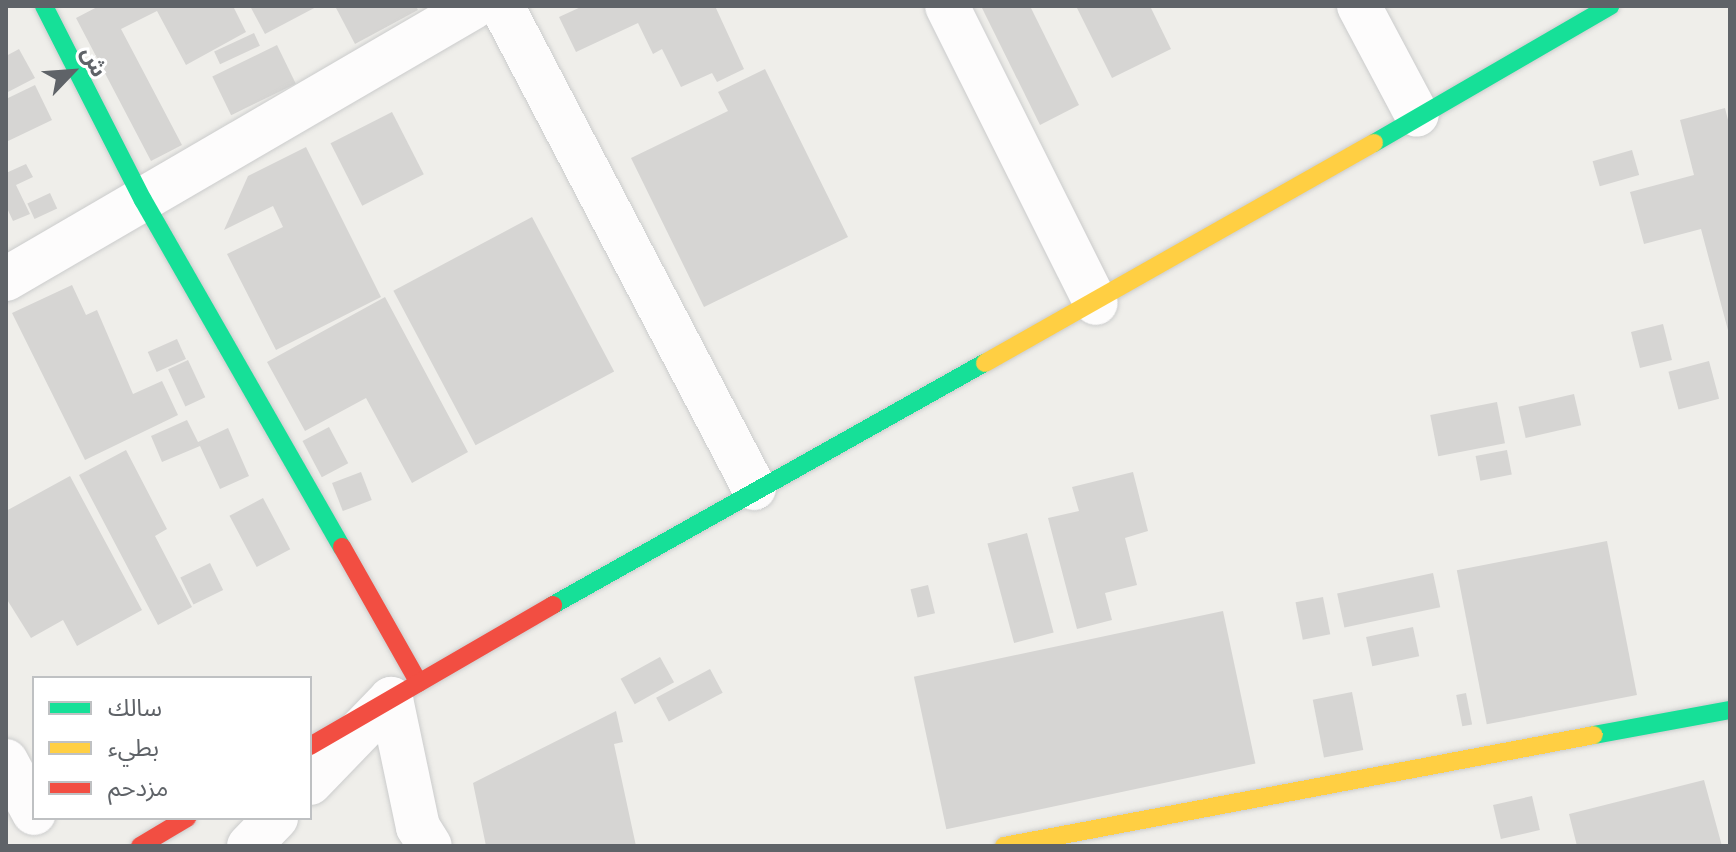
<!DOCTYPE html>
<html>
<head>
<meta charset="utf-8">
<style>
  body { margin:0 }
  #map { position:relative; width:1736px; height:852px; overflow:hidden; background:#efeeea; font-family:Karla,"Noto Sans Arabic",sans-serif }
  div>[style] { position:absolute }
  .building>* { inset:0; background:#d6d5d3; transform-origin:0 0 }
  .roads { filter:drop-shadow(0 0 2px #cbcccc) drop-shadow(0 0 2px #cbcccc) }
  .street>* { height:44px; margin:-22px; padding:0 22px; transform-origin:22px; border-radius:22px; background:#fdfcfc }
  .fast>* { height:18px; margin:-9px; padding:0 9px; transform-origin:9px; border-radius:9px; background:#16e098 }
  .slow>* { height:18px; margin:-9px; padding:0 9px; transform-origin:9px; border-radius:9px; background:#ffcf43 }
  .jam>* { height:18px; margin:-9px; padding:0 9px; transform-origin:9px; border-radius:9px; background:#f24e42 }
  span { translate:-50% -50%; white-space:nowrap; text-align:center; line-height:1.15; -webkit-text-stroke:6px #fff; paint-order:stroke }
  .frame { position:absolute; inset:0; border:8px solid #5f6368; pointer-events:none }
  .legend { position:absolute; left:32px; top:676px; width:280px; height:144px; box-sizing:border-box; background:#fff; border:2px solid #bfc1c3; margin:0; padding:10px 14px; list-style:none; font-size:24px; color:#5f6368 }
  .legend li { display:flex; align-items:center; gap:16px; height:40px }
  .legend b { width:40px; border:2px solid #bfc1c3 }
  .north { position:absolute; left:32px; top:32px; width:80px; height:80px; -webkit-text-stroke:6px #fff; paint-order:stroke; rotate:65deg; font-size:22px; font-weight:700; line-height:32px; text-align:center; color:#5f6368 }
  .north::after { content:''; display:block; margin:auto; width:28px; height:36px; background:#5f6368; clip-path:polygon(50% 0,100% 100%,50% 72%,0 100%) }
</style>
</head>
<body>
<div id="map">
  <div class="building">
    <i style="clip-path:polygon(99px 6px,233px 6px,246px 32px,186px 65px,157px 11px,121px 29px,182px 145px,151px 161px,76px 18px)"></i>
    <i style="clip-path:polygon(250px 6px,318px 6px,265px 34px)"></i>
    <i style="clip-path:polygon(335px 6px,416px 6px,418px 10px,355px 44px)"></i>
    <i style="clip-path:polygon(583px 6px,715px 6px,744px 69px,717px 82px,712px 73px,681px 87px,662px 49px,653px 54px,638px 23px,576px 52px,559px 17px)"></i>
    <i style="clip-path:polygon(981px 6px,1030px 6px,1079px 105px,1040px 125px)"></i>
    <i style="clip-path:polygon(1076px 6px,1150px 6px,1171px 49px,1112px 78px)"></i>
    <i style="left:254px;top:33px;width:14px;height:44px;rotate:65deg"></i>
    <i style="left:277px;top:45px;width:43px;height:72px;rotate:64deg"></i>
    <i style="clip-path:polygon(19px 49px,35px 78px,6px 93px,6px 56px)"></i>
    <i style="clip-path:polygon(765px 69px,848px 237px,704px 307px,631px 158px,728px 111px,718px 92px)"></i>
    <i style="clip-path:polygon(35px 85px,52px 120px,6px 142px,6px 99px)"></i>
    <i style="clip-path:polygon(1725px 108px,1730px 128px,1729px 334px,1701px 229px,1644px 244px,1630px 192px,1694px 175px,1680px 120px)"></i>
    <i style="left:392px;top:112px;width:70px;height:69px;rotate:63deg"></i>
    <i style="clip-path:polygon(306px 147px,381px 297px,276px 350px,227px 254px,283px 227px,273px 206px,224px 230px,248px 176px)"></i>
    <i style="left:1632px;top:150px;width:26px;height:41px;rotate:74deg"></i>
    <i style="clip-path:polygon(26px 164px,33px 177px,16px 185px,30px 214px,13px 221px,6px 206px,6px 173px)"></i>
    <i style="left:50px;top:193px;width:17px;height:25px;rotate:65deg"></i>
    <i style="left:532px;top:217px;width:175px;height:157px;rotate:62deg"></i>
    <i style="clip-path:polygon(72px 285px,86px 315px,97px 310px,133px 394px,162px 381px,178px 415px,85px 460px,12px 313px)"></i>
    <i style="clip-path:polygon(385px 297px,468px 452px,412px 483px,366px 398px,305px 431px,267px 362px)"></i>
    <i style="left:1663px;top:324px;width:37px;height:33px;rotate:76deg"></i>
    <i style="left:177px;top:339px;width:22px;height:32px;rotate:66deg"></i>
    <i style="left:188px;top:360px;width:41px;height:22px;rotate:65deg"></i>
    <i style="left:1709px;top:361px;width:39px;height:42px;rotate:75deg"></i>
    <i style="left:1574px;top:394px;width:32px;height:57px;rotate:77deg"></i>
    <i style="left:1497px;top:402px;width:42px;height:68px;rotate:79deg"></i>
    <i style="clip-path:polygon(187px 420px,198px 442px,228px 428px,249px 476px,220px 489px,200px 446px,162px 462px,151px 436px)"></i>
    <i style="left:329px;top:427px;width:41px;height:30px;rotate:62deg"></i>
    <i style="clip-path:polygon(126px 450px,167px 529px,155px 536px,192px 607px,158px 625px,79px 475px)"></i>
    <i style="left:1507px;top:450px;width:25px;height:32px;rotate:79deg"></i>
    <i style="left:361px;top:472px;width:30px;height:31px;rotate:69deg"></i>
    <i style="clip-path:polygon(1133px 472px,1148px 531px,1125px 538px,1137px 585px,1105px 593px,1112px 620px,1077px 629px,1048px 518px,1079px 511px,1072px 487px)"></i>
    <i style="clip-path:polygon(70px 476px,142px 610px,77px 646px,63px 620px,31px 638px,6px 598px,6px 511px)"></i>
    <i style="left:263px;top:498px;width:58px;height:38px;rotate:62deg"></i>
    <i style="left:1027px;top:533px;width:103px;height:41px;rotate:75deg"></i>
    <i style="left:1607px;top:541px;width:157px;height:153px;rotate:79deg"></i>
    <i style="left:210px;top:563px;width:30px;height:33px;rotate:64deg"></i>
    <i style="left:1433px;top:573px;width:35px;height:98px;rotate:78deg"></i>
    <i style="left:928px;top:585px;width:29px;height:18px;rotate:76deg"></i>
    <i style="left:1323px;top:597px;width:38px;height:28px;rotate:79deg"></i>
    <i style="left:1223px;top:611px;width:156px;height:316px;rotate:78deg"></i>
    <i style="left:1413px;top:627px;width:30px;height:48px;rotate:78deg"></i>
    <i style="left:660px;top:657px;width:29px;height:45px;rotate:61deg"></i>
    <i style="left:710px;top:669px;width:27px;height:61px;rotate:62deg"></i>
    <i style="left:1352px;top:692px;width:59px;height:40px;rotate:79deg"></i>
    <i style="left:1466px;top:693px;width:32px;height:10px;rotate:79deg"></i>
    <i style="clip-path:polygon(616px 711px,623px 742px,614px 744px,636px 846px,486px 846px,473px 783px)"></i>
    <i style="clip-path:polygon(1704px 780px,1722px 846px,1577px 846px,1569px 814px)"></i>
    <i style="left:1532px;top:796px;width:35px;height:40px;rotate:77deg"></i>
  </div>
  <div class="roads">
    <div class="street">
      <i style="left:502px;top:6px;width:544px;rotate:62.4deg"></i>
      <i style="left:947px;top:6px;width:332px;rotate:63.4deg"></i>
      <i style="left:1359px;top:6px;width:123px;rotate:62deg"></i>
      <i style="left:6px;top:279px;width:543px;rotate:-30.2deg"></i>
      <i style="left:6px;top:761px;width:59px;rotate:61.7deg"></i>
      <i style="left:310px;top:783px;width:117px;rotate:-46deg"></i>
      <i style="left:391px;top:699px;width:131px;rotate:78.1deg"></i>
      <i style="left:418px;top:827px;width:22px;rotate:58deg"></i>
      <i style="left:249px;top:846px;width:39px;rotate:-46deg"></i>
    </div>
    <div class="fast">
      <i style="left:44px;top:6px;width:218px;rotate:63deg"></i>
      <i style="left:143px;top:200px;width:400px;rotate:60.2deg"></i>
      <i style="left:1374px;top:143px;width:273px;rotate:-30.1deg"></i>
      <i style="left:553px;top:605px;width:495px;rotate:-29.3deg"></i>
      <i style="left:1594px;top:735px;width:138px;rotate:-10.4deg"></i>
    </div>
    <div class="slow">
      <i style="left:985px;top:363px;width:447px;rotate:-29.5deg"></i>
      <i style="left:1004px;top:846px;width:600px;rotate:-10.65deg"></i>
    </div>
    <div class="jam">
      <i style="left:342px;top:547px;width:156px;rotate:60.5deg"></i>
      <i style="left:310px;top:746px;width:281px;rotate:-30.1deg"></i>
      <i style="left:140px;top:846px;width:55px;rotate:-30.8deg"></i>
    </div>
  </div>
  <div class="frame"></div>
  <ul class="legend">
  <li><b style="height:10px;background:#16e098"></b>سالك</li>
  <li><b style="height:10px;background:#ffcf43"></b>بطيء</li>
  <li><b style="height:10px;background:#f24e42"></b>مزدحم</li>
  </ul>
  <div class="north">ش</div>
</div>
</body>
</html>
